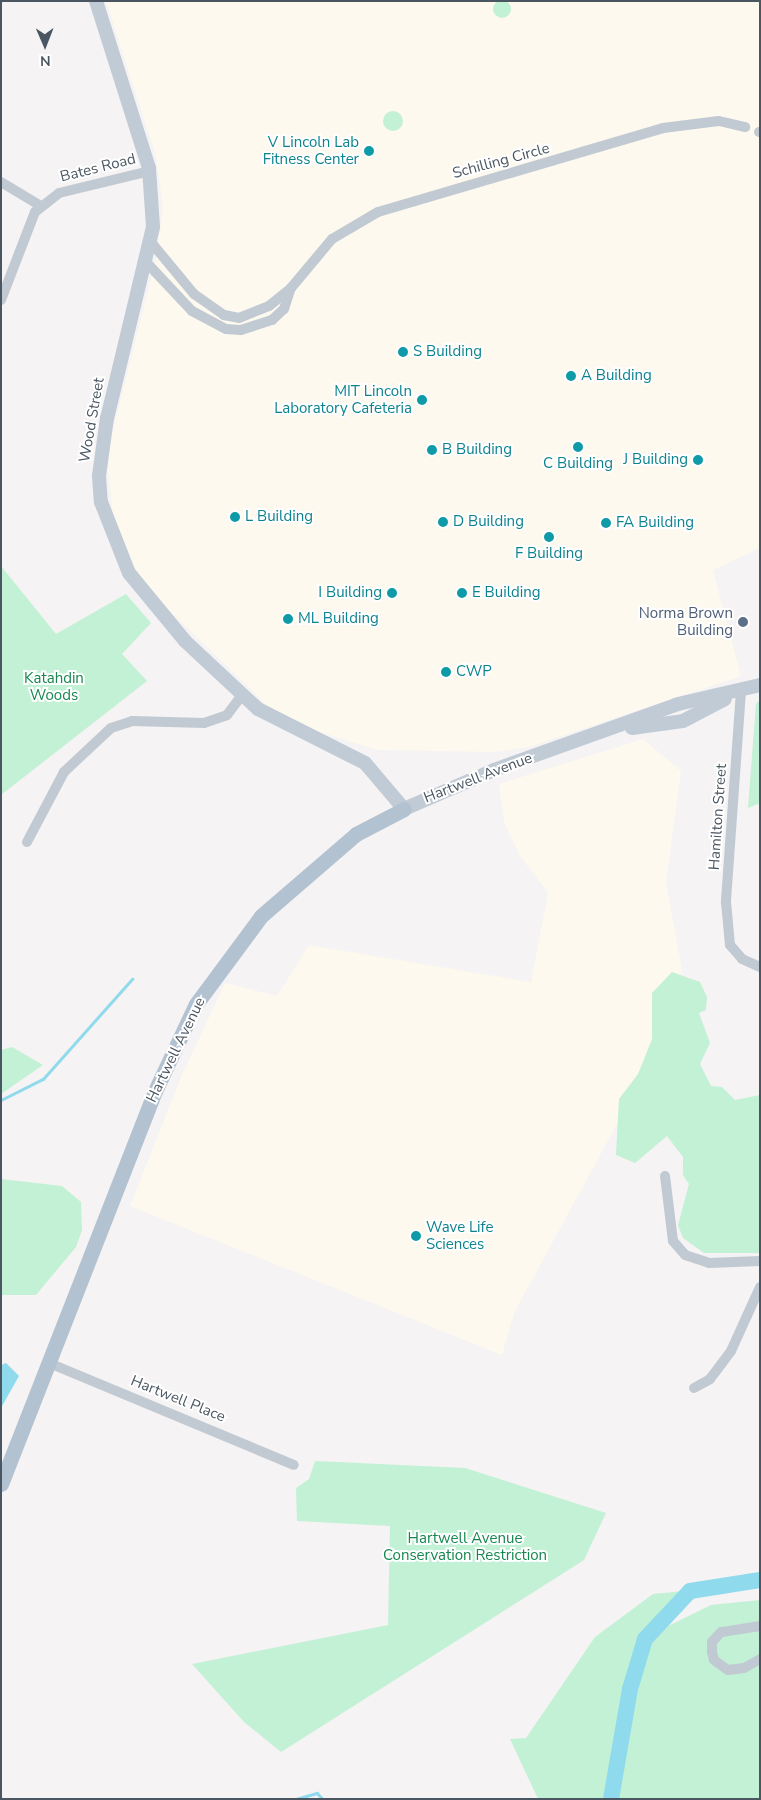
<!DOCTYPE html>
<html>
<head>
<meta charset="utf-8">
<style>
  body { margin:0 }
  #map { position:relative; width:761px; height:1800px; overflow:hidden; background:#f5f3f3; font-family:"Nunito Sans",sans-serif }
  div>[style] { position:absolute }
  .commercial>* { inset:0; background:#fdf9ef }
  .green>* { inset:0; background:#c3f1d5 }
  .round { border-radius:50% }
  .water>* { inset:0; background:#90daee }
  .stream>* { height:2.5px; margin:-1.25px; padding:0 1.25px; transform-origin:1.25px; border-radius:1.25px; background:#90daee }
  .river>* { height:16px; margin:-8px; padding:0 8px; transform-origin:8px; border-radius:8px; background:#90daee }
  .street>* { height:10px; margin:-5px; padding:0 5px; transform-origin:5px; border-radius:5px; background:#c1cad2 }
  .secondary>* { height:14px; margin:-7px; padding:0 7px; transform-origin:7px; border-radius:7px; background:#c1cbd6 }
  .primary>* { height:15px; margin:-7.5px; padding:0 7.5px; transform-origin:7.5px; border-radius:7.5px; background:#b3c2d1 }
  .dots>* { width:14px; height:14px; translate:-50% -50%; box-sizing:border-box; border:2px solid #fff; border-radius:50% }
  span { translate:-50% -50%; white-space:nowrap; text-align:center; line-height:1.15; -webkit-text-stroke:4px #fff; paint-order:stroke }
  .culture-label { font-size:15px; color:#0d838f }
  .right { translate:-100% -50%; text-align:right }
  .left { translate:0 -50%; text-align:left }
  .street-label { font-size:15px; color:#4a5661 }
  .service-label { font-size:15px; color:#4e5e75 }
  .park-label { font-size:15px; color:#17864f }
  .frame { position:absolute; inset:0; border:2px solid #4a5661; pointer-events:none }
  .north { position:absolute; left:20px; top:20px; width:50px; height:50px; -webkit-text-stroke:4px #fff; paint-order:stroke; rotate:179deg; font-size:14px; font-weight:700; line-height:20px; text-align:center; color:#4a5661 }
  .north::after { content:''; display:block; margin:auto; width:18px; height:22px; background:#4a5661; clip-path:polygon(50% 0,100% 100%,50% 72%,0 100%) }
</style>
</head>
<body>
<div id="map">
  <div class="commercial">
    <i style="clip-path:polygon(106px 1px,760px 1px,760px 548px,713px 570px,741px 676px,529px 747px,493px 752px,377px 750px,304px 727px,267px 705px,144px 586px,125px 555px,113px 516px,108px 470px,110px 442px,156px 260px,163px 208px,156px 156px)"></i>
    <i style="clip-path:polygon(643px 739px,681px 771px,666px 883px,682px 970px,662px 1011px,677px 1014px,514px 1313px,502px 1355px,130px 1206px,182px 1075px,225px 983px,277px 996px,309px 945px,531px 982px,548px 893px,520px 856px,504px 822px,499px 784px)"></i>
  </div>
  <div class="green">
    <i class="round" style="left:493px;top:0;width:18px;height:18px"></i>
    <i class="round" style="left:383px;top:111px;width:20px;height:20px"></i>
    <i style="clip-path:polygon(1px 566px,56px 634px,126px 594px,151px 623px,122px 654px,147px 681px,1px 795px)"></i>
    <i style="clip-path:polygon(760px 700px,760px 803px,748px 808px,756px 704px)"></i>
    <i style="clip-path:polygon(672px 972px,700px 982px,707px 997px,706px 1010px,699px 1013px,710px 1043px,700px 1064px,711px 1086px,722px 1087px,735px 1100px,760px 1095px,760px 1253px,704px 1253px,683px 1238px,678px 1225px,689px 1184px,683px 1175px,683px 1157px,667px 1136px,635px 1163px,616px 1155px,619px 1099px,638px 1074px,652px 1039px,652px 993px)"></i>
    <i style="clip-path:polygon(12px 1047px,43px 1065px,1px 1094px,1px 1050px)"></i>
    <i style="clip-path:polygon(1px 1179px,62px 1186px,81px 1202px,82px 1230px,76px 1247px,36px 1295px,1px 1295px)"></i>
    <i style="clip-path:polygon(315px 1461px,465px 1468px,606px 1513px,584px 1560px,281px 1752px,244px 1722px,192px 1664px,388px 1625px,390px 1526px,297px 1521px,296px 1488px,309px 1479px)"></i>
    <i style="clip-path:polygon(704px 1589px,660px 1625px,664px 1628px,711px 1605px,760px 1600px,760px 1799px,538px 1799px,510px 1739px,526px 1738px,595px 1637px,653px 1594px)"></i>
  </div>
  <div class="water">
    <i style="clip-path:polygon(6px 1363px,19px 1376px,1px 1408px,1px 1365px)"></i>
  </div>
  <div class="stream">
    <i style="left:1px;top:1100px;width:47px;rotate:-26.6deg"></i>
    <i style="left:43px;top:1079px;width:134px;rotate:-48.3deg"></i>
    <i style="left:296px;top:1799px;width:22px;rotate:-16deg"></i>
    <i style="left:317px;top:1793px;width:8px;rotate:45deg"></i>
  </div>
  <div class="river">
    <i style="left:611px;top:1799px;width:112px;rotate:-80.2deg"></i>
    <i style="left:630px;top:1689px;width:52px;rotate:-73.3deg"></i>
    <i style="left:645px;top:1639px;width:66px;rotate:-46.8deg"></i>
    <i style="left:690px;top:1591px;width:71px;rotate:-8.9deg"></i>
  </div>
  <div class="street">
    <i style="left:759px;top:132px;width:1px"></i>
    <i style="left:1px;top:182px;width:47px;rotate:31deg"></i>
    <i style="left:150px;top:241px;width:69px;rotate:50.3deg"></i>
    <i style="left:194px;top:294px;width:37px;rotate:35deg"></i>
    <i style="left:224px;top:315px;width:15px;rotate:11deg"></i>
    <i style="left:239px;top:318px;width:32px;rotate:-22deg"></i>
    <i style="left:269px;top:306px;width:28px;rotate:-39deg"></i>
    <i style="left:291px;top:288px;width:64px;rotate:-50.1deg"></i>
    <i style="left:332px;top:239px;width:53px;rotate:-30.4deg"></i>
    <i style="left:378px;top:212px;width:297px;rotate:-16.4deg"></i>
    <i style="left:663px;top:128px;width:56px;rotate:-7.1deg"></i>
    <i style="left:719px;top:121px;width:27px;rotate:13deg"></i>
    <i style="left:146px;top:262px;width:67px;rotate:46.8deg"></i>
    <i style="left:192px;top:311px;width:38px;rotate:28deg"></i>
    <i style="left:226px;top:329px;width:15px;rotate:4deg"></i>
    <i style="left:241px;top:330px;width:33px;rotate:-18deg"></i>
    <i style="left:272px;top:320px;width:16px;rotate:-43deg"></i>
    <i style="left:284px;top:309px;width:22px;rotate:-72deg"></i>
    <i style="left:1px;top:300px;width:94px;rotate:-68.9deg"></i>
    <i style="left:35px;top:212px;width:31px;rotate:-38deg"></i>
    <i style="left:59px;top:193px;width:94px;rotate:-13.6deg"></i>
    <i style="left:741px;top:691px;width:212px;rotate:94.1deg"></i>
    <i style="left:726px;top:902px;width:43px;rotate:84.7deg"></i>
    <i style="left:730px;top:945px;width:18px;rotate:49deg"></i>
    <i style="left:742px;top:959px;width:20px;rotate:24deg"></i>
    <i style="left:27px;top:842px;width:79px;rotate:-62.1deg"></i>
    <i style="left:64px;top:772px;width:64px;rotate:-43.1deg"></i>
    <i style="left:111px;top:728px;width:22px;rotate:-18deg"></i>
    <i style="left:132px;top:721px;width:72px;rotate:1.6deg"></i>
    <i style="left:204px;top:723px;width:24px;rotate:-19deg"></i>
    <i style="left:227px;top:715px;width:25px;rotate:-53deg"></i>
    <i style="left:665px;top:1176px;width:65px;rotate:83deg"></i>
    <i style="left:673px;top:1241px;width:18px;rotate:49deg"></i>
    <i style="left:685px;top:1255px;width:25px;rotate:18deg"></i>
    <i style="left:709px;top:1263px;width:51px;rotate:-2.2deg"></i>
    <i style="left:49px;top:1363px;width:265px;rotate:22.6deg"></i>
    <i style="left:694px;top:1388px;width:18px;rotate:-29deg"></i>
    <i style="left:710px;top:1379px;width:35px;rotate:-53deg"></i>
    <i style="left:731px;top:1351px;width:70px;rotate:-65.6deg"></i>
    <i style="left:760px;top:1626px;width:39px;rotate:171deg"></i>
    <i style="left:721px;top:1632px;width:13px;rotate:132deg"></i>
    <i style="left:712px;top:1642px;width:10px;rotate:90deg"></i>
    <i style="left:712px;top:1652px;width:8px;rotate:76deg"></i>
    <i style="left:714px;top:1660px;width:17px;rotate:36deg"></i>
    <i style="left:728px;top:1670px;width:16px;rotate:-7deg"></i>
    <i style="left:744px;top:1668px;width:18px;rotate:-29deg"></i>
  </div>
  <div class="secondary">
    <i style="left:96px;top:1px;width:175px;rotate:72.4deg"></i>
    <i style="left:149px;top:168px;width:59px;rotate:86.1deg"></i>
    <i style="left:153px;top:227px;width:196px;rotate:103.5deg"></i>
    <i style="left:107px;top:418px;width:59px;rotate:97.9deg"></i>
    <i style="left:99px;top:476px;width:26px;rotate:86deg"></i>
    <i style="left:101px;top:502px;width:76px;rotate:68.5deg"></i>
    <i style="left:129px;top:573px;width:88px;rotate:50.5deg"></i>
    <i style="left:185px;top:641px;width:100px;rotate:43deg"></i>
    <i style="left:258px;top:709px;width:120px;rotate:26.8deg"></i>
    <i style="left:365px;top:763px;width:60px;rotate:49.7deg"></i>
    <i style="left:404px;top:809px;width:98px;rotate:-23.4deg"></i>
    <i style="left:494px;top:770px;width:195px;rotate:-19.7deg"></i>
    <i style="left:678px;top:704px;width:84px;rotate:-13deg"></i>
    <i style="left:632px;top:728px;width:51px;rotate:-7.8deg"></i>
    <i style="left:683px;top:721px;width:47px;rotate:-27.6deg"></i>
  </div>
  <div class="primary">
    <i style="left:1px;top:1484px;width:422px;rotate:-68.6deg"></i>
    <i style="left:155px;top:1091px;width:96px;rotate:-64.8deg"></i>
    <i style="left:196px;top:1004px;width:109px;rotate:-53.5deg"></i>
    <i style="left:261px;top:916px;width:125px;rotate:-40.8deg"></i>
    <i style="left:356px;top:834px;width:54px;rotate:-27.5deg"></i>
  </div>
  <div class="dots">
    <i style="left:369px;top:151px;background:#0f9aa8"></i>
    <i style="left:403px;top:352px;background:#0f9aa8"></i>
    <i style="left:571px;top:376px;background:#0f9aa8"></i>
    <i style="left:422px;top:400px;background:#0f9aa8"></i>
    <i style="left:578px;top:447px;background:#0f9aa8"></i>
    <i style="left:432px;top:450px;background:#0f9aa8"></i>
    <i style="left:698px;top:460px;background:#0f9aa8"></i>
    <i style="left:235px;top:517px;background:#0f9aa8"></i>
    <i style="left:443px;top:522px;background:#0f9aa8"></i>
    <i style="left:606px;top:523px;background:#0f9aa8"></i>
    <i style="left:549px;top:537px;background:#0f9aa8"></i>
    <i style="left:392px;top:593px;background:#0f9aa8"></i>
    <i style="left:462px;top:593px;background:#0f9aa8"></i>
    <i style="left:288px;top:619px;background:#0f9aa8"></i>
    <i style="left:743px;top:622px;background:#5c6f8a"></i>
    <i style="left:446px;top:672px;background:#0f9aa8"></i>
    <i style="left:416px;top:1236px;background:#0f9aa8"></i>
  </div>
  <div class="culture-label">
    <span class="right" style="left:359px;top:151px">V Lincoln Lab<br>Fitness Center</span>
    <span class="left" style="left:413px;top:352px">S Building</span>
    <span class="left" style="left:581px;top:376px">A Building</span>
    <span class="right" style="left:412px;top:400px">MIT Lincoln<br>Laboratory Cafeteria</span>
    <span class="left" style="left:442px;top:450px">B Building</span>
    <span class="right" style="left:688px;top:460px">J Building</span>
    <span style="left:578px;top:464px">C Building</span>
    <span class="left" style="left:245px;top:517px">L Building</span>
    <span class="left" style="left:453px;top:522px">D Building</span>
    <span class="left" style="left:616px;top:523px">FA Building</span>
    <span style="left:549px;top:554px">F Building</span>
    <span class="right" style="left:382px;top:593px">I Building</span>
    <span class="left" style="left:472px;top:593px">E Building</span>
    <span class="left" style="left:298px;top:619px">ML Building</span>
    <span class="left" style="left:456px;top:672px">CWP</span>
    <span class="left" style="left:426px;top:1236px">Wave Life<br>Sciences</span>
  </div>
  <div class="street-label">
    <span style="left:501px;top:161px;rotate:-15deg">Schilling Circle</span>
    <span style="left:98px;top:168px;rotate:-14deg">Bates Road</span>
    <span style="left:92px;top:420px;rotate:-80deg">Wood Street</span>
    <span style="left:478px;top:778px;rotate:-21deg">Hartwell Avenue</span>
    <span style="left:718px;top:817px;rotate:-86deg">Hamilton Street</span>
    <span style="left:176px;top:1050px;rotate:-64deg">Hartwell Avenue</span>
    <span style="left:178px;top:1399px;rotate:22deg">Hartwell Place</span>
  </div>
  <div class="service-label">
    <span class="right" style="left:733px;top:622px">Norma Brown<br>Building</span>
  </div>
  <div class="park-label">
    <span style="left:54px;top:687px">Katahdin<br>Woods</span>
    <span style="left:465px;top:1547px">Hartwell Avenue<br>Conservation Restriction</span>
  </div>
  <div class="frame"></div>
  <div class="north">N</div>
</div>
</body>
</html>
